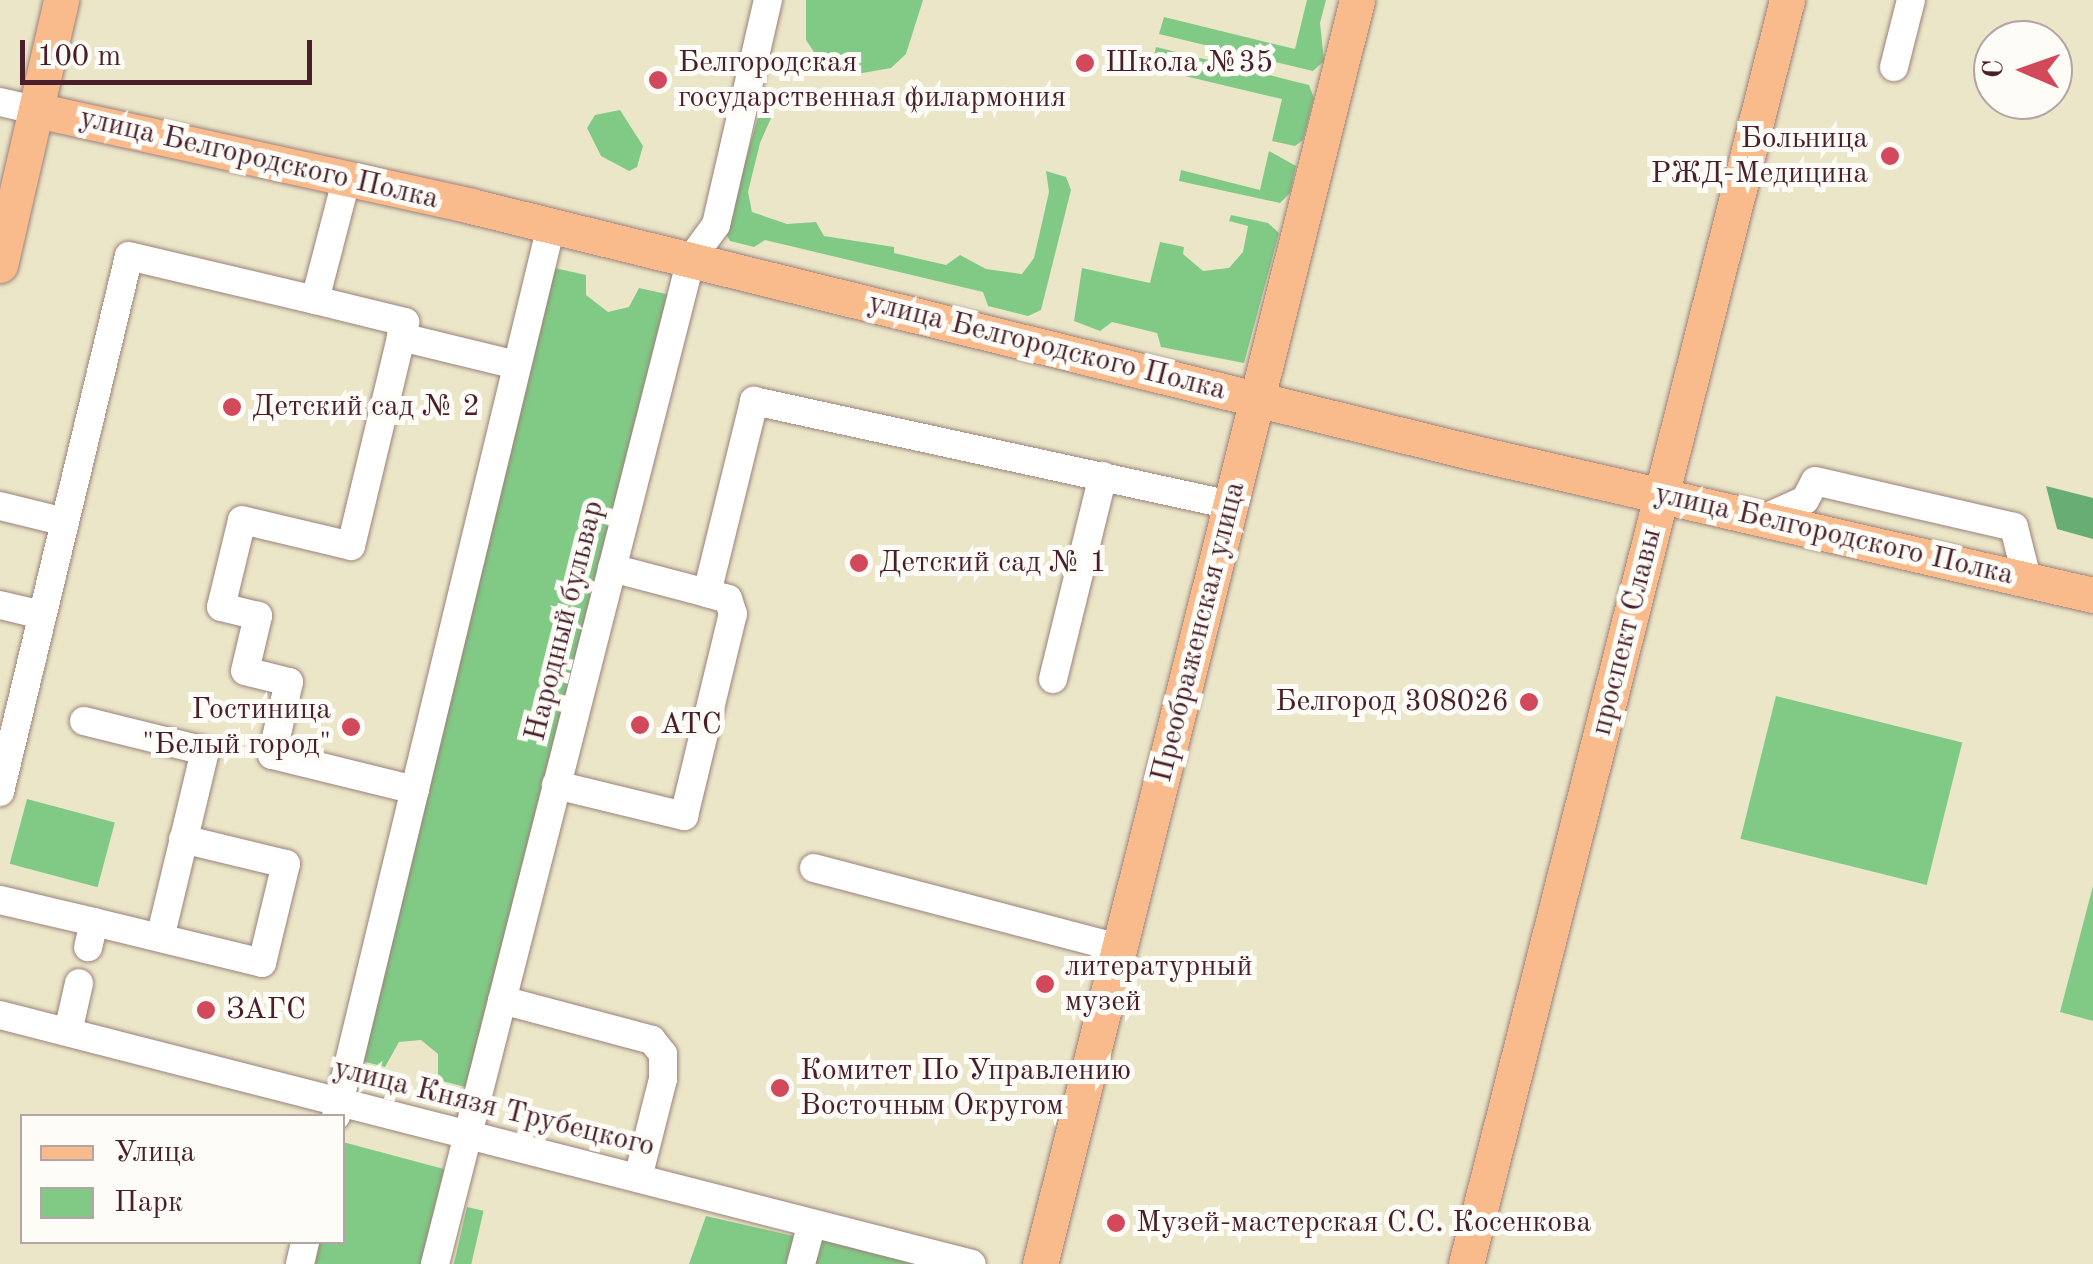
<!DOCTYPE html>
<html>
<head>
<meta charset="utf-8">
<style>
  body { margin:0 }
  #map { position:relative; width:2093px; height:1264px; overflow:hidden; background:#ece6c9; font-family:"Old Standard TT",serif }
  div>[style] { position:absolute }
  .green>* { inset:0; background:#81ca86; transform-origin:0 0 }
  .forest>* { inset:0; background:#68ae73 }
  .roads { filter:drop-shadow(0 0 2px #9b827a) drop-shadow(0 0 2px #9b827a) }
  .minor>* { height:28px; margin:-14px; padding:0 14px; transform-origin:14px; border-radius:14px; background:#fff }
  .major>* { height:35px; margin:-17.5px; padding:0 17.5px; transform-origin:17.5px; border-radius:17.5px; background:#fabb8c }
  .dots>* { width:28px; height:28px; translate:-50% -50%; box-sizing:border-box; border:5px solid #fdfcf7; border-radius:50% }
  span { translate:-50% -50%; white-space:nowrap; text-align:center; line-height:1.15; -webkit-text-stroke:10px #fdfcf7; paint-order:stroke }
  .poi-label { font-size:30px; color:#4a1f2b }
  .left { translate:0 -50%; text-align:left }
  .right { translate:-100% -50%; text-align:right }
  .street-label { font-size:30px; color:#4a1f2b }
  .legend { position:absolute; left:20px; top:1114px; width:325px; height:130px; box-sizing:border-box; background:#fdfcf7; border:2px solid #b5a4a5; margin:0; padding:12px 18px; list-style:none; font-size:30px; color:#4a1f2b }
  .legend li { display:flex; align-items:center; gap:20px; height:50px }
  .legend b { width:50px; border:2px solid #b5a4a5 }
  .north { position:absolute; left:1973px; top:20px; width:100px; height:100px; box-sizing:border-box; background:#fdfcf7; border:2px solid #b5a4a5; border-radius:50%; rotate:272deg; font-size:28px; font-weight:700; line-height:40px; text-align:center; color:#4a1f2b }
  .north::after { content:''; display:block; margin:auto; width:35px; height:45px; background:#d1495b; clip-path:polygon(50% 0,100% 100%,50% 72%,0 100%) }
  .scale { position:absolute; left:20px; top:40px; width:292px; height:45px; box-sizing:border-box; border:5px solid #4a1f2b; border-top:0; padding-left:12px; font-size:30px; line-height:35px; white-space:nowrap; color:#4a1f2b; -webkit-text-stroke:8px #fdfcf7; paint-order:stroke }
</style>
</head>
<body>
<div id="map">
  <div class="green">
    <i style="clip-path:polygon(806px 0,923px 0,906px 54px,891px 68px,851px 75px,818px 58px,806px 40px)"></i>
    <i style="clip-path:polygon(1307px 0,1326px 0,1320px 23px,1324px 61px,1313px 71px,1159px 34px,1164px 17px,1295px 49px)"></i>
    <i style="clip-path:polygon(1156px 47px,1309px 85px,1314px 98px,1303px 140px,1295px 146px,1272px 141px,1282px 99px,1151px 68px)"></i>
    <i style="clip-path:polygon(761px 107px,775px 109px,760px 143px,748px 192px,752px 212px,787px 224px,816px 222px,824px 236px,894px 247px,894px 253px,946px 265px,960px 255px,986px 269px,1022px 274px,1034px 258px,1049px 192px,1046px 171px,1066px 177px,1071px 190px,1041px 310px,1028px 316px,988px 306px,983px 292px,765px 240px,754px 247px,730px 241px,725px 232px)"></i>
    <i style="clip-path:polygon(620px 110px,643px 146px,637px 167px,629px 171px,601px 156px,587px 128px,595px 115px)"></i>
    <i style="clip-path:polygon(1269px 151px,1296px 166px,1290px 193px,1280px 203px,1179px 181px,1181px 170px,1260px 190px)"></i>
    <i style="clip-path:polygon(1231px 215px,1268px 223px,1279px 233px,1244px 363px,1161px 347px,1157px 333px,1112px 322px,1100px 331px,1074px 321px,1082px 268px,1150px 283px,1160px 242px,1184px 247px,1183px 254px,1203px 271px,1229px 268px,1243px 252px,1248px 226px,1229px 221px)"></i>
    <i style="clip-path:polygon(550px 267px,586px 275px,586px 295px,608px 312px,629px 307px,639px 288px,680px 297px,477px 1090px,438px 1080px,438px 1054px,421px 1040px,399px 1042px,385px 1067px,358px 1060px)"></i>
    <i style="left:1776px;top:696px;width:192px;height:147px;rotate:14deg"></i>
    <i style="left:27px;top:799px;width:91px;height:67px;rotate:15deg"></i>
    <i style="clip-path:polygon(2093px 886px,2093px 1021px,2060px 1012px)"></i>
    <i style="clip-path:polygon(343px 1142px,455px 1172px,432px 1264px,302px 1264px,308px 1242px,342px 1242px)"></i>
    <i style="left:467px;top:1207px;width:17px;height:59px;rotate:13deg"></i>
    <i style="clip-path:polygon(706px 1216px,793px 1236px,792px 1264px,689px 1264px)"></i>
    <i style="clip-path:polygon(822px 1239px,920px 1264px,807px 1264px)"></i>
  </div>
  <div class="forest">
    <i style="clip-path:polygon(2046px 486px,2093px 498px,2093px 539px,2057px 529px)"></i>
  </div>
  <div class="roads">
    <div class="minor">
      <i style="left:1894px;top:67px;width:69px;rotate:-75.8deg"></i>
      <i style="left:0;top:102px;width:37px;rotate:13deg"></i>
      <i style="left:315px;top:300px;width:93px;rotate:13.7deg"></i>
      <i style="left:405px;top:322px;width:16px;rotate:105deg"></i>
      <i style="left:0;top:506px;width:67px;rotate:13.8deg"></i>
      <i style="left:1763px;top:519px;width:46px;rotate:-24.3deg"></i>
      <i style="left:1805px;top:500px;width:21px;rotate:-62deg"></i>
      <i style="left:1815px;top:481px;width:204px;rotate:13deg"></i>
      <i style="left:2014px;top:527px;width:54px;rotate:76deg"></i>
      <i style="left:612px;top:568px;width:98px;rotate:14.7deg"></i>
      <i style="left:707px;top:593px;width:198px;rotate:-76.2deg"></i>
      <i style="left:754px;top:401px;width:488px;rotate:12.3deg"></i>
      <i style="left:0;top:605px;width:43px;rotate:13.4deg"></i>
      <i style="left:1053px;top:679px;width:209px;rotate:-76.2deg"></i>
      <i style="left:84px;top:721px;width:125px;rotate:13.9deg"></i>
      <i style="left:205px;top:751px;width:192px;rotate:103.5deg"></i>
      <i style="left:556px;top:785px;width:132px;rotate:13.6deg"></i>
      <i style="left:684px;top:816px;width:208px;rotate:-76.4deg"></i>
      <i style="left:733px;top:614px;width:16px;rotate:-108deg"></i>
      <i style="left:728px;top:599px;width:22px;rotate:-164deg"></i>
      <i style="left:415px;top:790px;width:147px;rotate:-166.2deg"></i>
      <i style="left:272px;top:755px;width:75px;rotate:-76.9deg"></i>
      <i style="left:289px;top:682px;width:45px;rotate:-166deg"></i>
      <i style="left:245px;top:671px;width:57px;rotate:-76.7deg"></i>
      <i style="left:258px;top:616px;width:38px;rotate:-166deg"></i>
      <i style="left:221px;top:607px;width:89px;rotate:-76.4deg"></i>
      <i style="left:242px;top:520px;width:112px;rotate:13.4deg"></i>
      <i style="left:351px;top:546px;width:215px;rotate:-76.5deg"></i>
      <i style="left:401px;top:337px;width:119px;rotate:13.6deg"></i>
      <i style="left:0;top:792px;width:551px;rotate:-76.47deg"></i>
      <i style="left:129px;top:256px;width:191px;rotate:13.3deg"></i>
      <i style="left:315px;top:300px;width:127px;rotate:-75.4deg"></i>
      <i style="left:814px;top:868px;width:316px;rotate:14.7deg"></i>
      <i style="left:0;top:900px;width:97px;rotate:13.2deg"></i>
      <i style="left:94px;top:922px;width:26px;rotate:103deg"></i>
      <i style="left:94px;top:922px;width:173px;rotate:13.7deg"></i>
      <i style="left:262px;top:963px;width:102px;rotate:-76.4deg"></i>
      <i style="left:286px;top:864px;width:106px;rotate:-166.4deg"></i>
      <i style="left:502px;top:1000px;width:155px;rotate:14.9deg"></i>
      <i style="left:652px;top:1040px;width:18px;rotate:52deg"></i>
      <i style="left:663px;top:1054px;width:25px;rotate:90deg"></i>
      <i style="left:663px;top:1079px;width:102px;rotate:104.2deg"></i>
      <i style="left:0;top:1015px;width:1003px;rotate:14.37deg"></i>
      <i style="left:68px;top:1032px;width:50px;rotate:-77.3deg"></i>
      <i style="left:336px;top:1116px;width:916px;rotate:-76.42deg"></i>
      <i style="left:300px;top:1264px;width:23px;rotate:-77deg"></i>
      <i style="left:435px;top:1264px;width:1037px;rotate:-75.71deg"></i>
      <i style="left:691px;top:259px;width:42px;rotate:-53.7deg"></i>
      <i style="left:716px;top:225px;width:231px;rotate:-77deg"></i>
      <i style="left:801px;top:1264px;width:42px;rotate:-75deg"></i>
    </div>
    <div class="major">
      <i style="left:36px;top:110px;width:445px;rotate:12.4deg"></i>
      <i style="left:471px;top:206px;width:1030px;rotate:13.82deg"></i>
      <i style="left:1471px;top:452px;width:638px;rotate:12.95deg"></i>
      <i style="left:0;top:265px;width:272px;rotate:-77deg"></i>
      <i style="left:1040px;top:1264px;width:1303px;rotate:-75.92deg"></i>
      <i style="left:1466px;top:1264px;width:1304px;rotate:-75.75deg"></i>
    </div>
  </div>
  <div class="dots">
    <i style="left:1085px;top:63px;background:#d1495b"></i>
    <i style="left:658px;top:80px;background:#d1495b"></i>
    <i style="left:1890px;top:156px;background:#d1495b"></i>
    <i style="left:232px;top:407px;background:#d1495b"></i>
    <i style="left:859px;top:563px;background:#d1495b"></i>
    <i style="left:1529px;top:702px;background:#d1495b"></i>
    <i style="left:640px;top:725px;background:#d1495b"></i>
    <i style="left:351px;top:727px;background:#d1495b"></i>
    <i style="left:1045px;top:984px;background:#d1495b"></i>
    <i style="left:206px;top:1010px;background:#d1495b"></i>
    <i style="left:780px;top:1088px;background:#d1495b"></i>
    <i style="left:1116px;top:1223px;background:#d1495b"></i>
  </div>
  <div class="poi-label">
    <span class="left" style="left:678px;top:80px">Белгородская<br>государственная филармония</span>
    <span class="left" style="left:1105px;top:63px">Школа №35</span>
    <span class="right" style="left:1868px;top:156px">Больница<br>РЖД-Медицина</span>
    <span class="left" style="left:252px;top:407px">Детский сад № 2</span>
    <span class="left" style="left:879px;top:563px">Детский сад № 1</span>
    <span class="right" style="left:1509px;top:702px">Белгород 308026</span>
    <span class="right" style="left:331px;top:727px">Гостиница<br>"Белый город"</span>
    <span class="left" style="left:660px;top:725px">АТС</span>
    <span class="left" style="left:1065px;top:984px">литературный<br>музей</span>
    <span class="left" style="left:226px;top:1010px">ЗАГС</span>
    <span class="left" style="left:800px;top:1088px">Комитет По Управлению<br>Восточным Округом</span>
    <span class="left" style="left:1136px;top:1223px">Музей-мастерская С.С. Косенкова</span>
  </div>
  <div class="street-label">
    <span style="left:259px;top:159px;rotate:13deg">улица Белгородского Полка</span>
    <span style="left:1047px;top:347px;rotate:14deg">улица Белгородского Полка</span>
    <span style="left:1834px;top:535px;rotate:13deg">улица Белгородского Полка</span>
    <span style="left:565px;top:621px;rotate:-76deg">Народный бульвар</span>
    <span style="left:1199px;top:632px;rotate:-76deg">Преображенская улица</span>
    <span style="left:1627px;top:632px;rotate:-76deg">проспект Славы</span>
    <span style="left:494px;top:1108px;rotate:14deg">улица Князя Трубецкого</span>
  </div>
  <ul class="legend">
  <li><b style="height:12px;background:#fabb8c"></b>Улица</li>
  <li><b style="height:28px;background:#81ca86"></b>Парк</li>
  </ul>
  <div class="north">С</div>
  <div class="scale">100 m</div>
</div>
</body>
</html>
